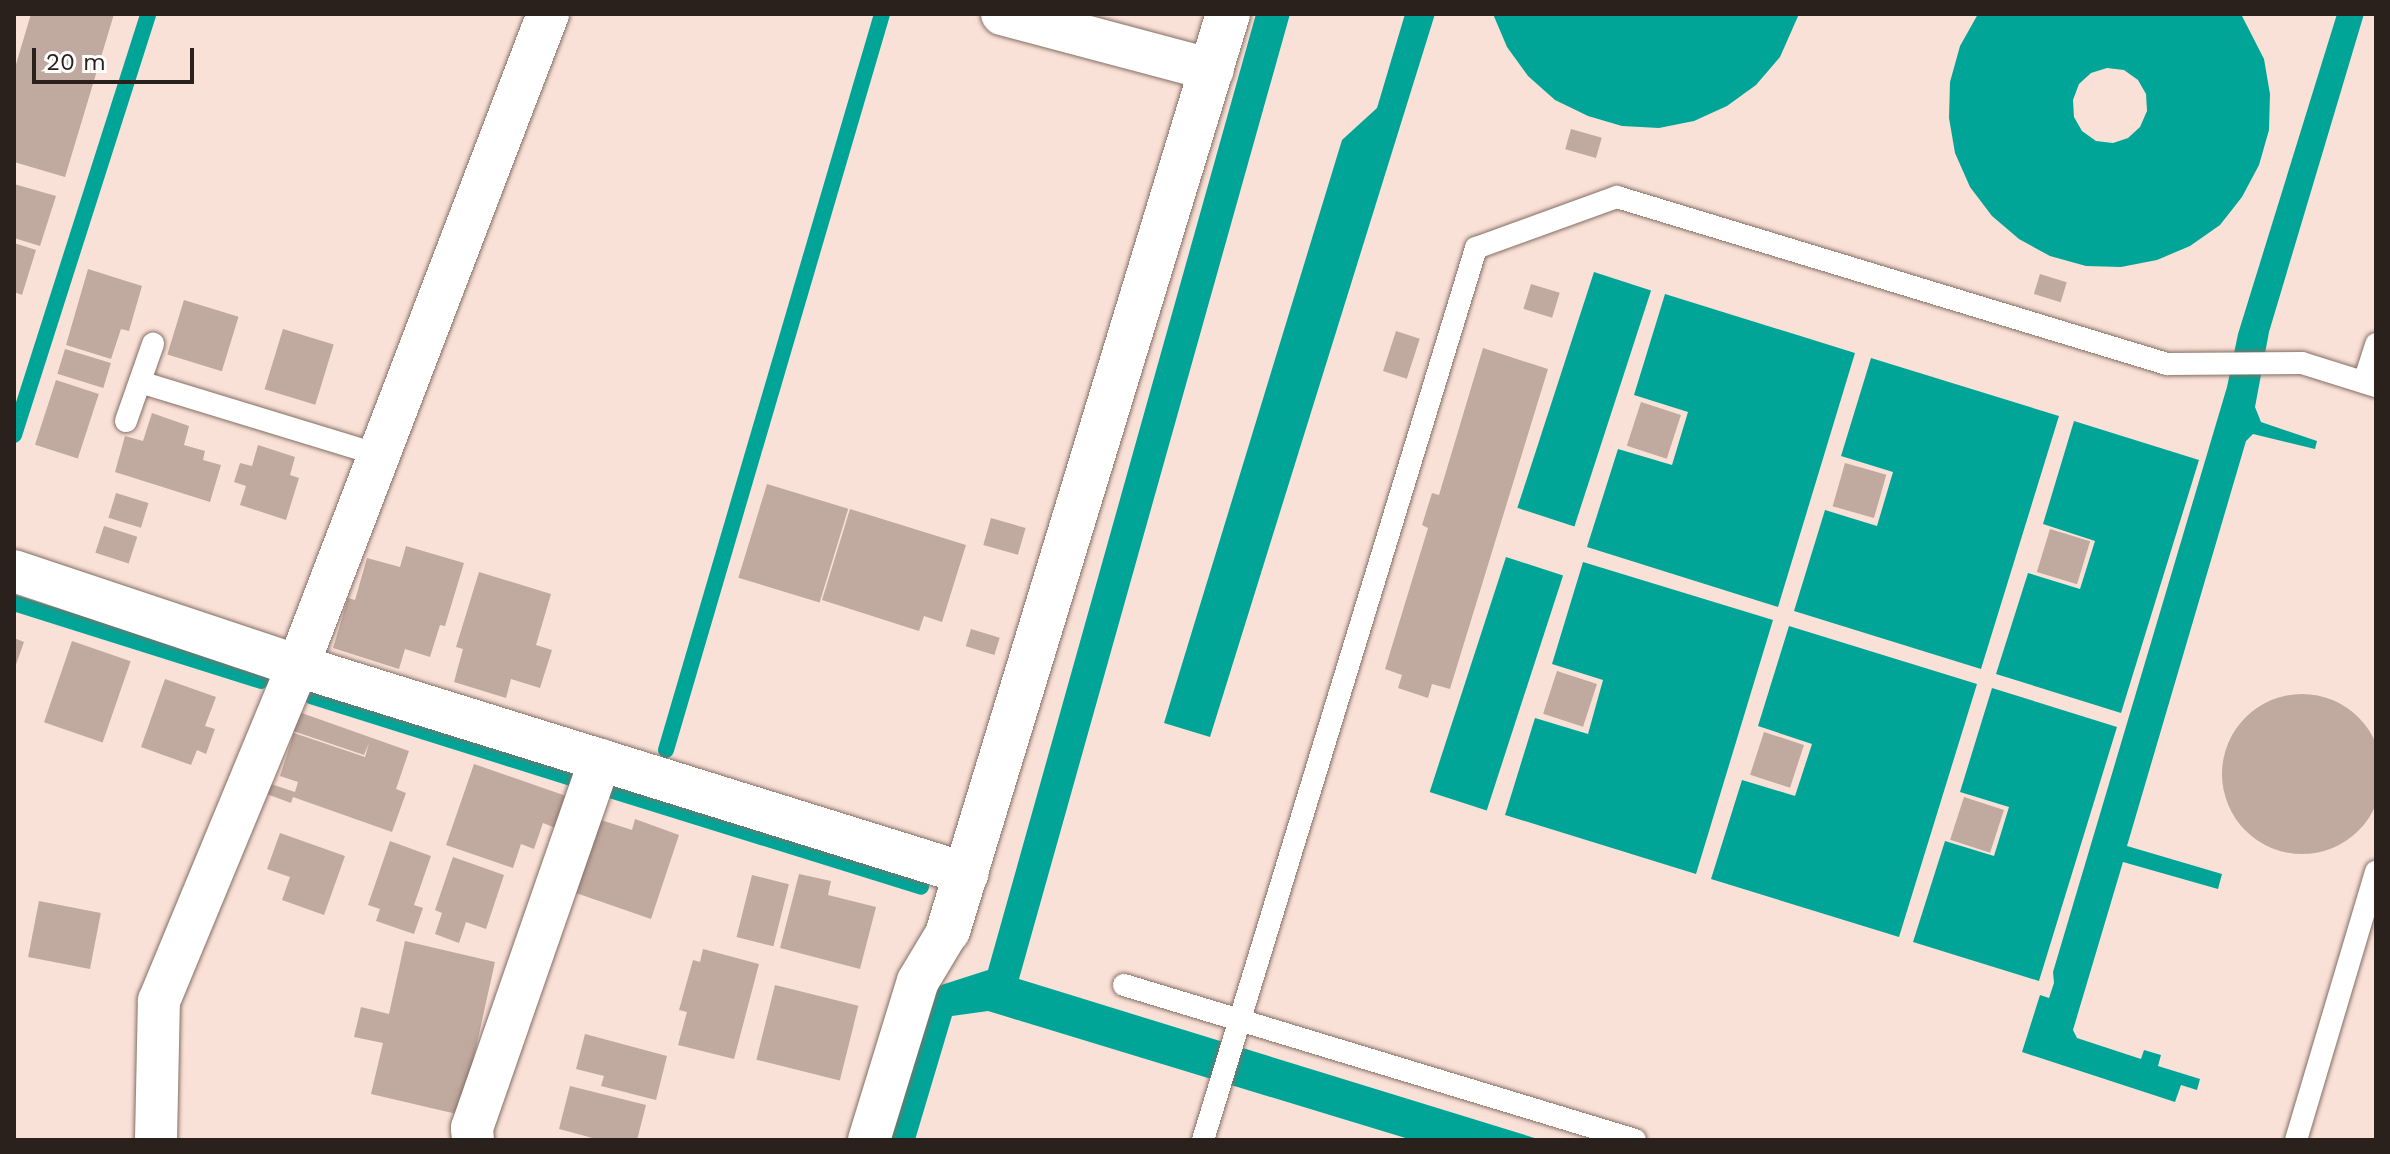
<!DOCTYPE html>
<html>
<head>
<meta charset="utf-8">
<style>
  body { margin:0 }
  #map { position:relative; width:2390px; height:1154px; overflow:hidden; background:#fae1d7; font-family:"Work Sans",sans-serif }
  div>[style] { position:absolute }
  .water>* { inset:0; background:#00a598; transform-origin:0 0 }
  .stream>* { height:16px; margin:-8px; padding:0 8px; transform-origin:8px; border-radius:8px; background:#00a598 }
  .building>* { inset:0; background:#c0a99f; transform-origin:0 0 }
  .round { border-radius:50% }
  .roads { filter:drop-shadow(0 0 2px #836e64) drop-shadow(0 0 2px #836e64) }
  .lane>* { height:22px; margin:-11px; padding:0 11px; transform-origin:11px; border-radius:11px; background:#fff }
  .street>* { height:42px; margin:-21px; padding:0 21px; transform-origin:21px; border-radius:21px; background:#fff }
  .secondary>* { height:44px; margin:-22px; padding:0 22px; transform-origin:22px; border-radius:22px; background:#fff }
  span { translate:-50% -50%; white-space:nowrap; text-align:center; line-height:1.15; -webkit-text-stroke:6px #fff; paint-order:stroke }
  .frame { position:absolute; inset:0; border:16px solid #2a211d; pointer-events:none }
  .scale { position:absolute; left:32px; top:48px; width:162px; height:36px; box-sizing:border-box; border:4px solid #2a211d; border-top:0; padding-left:10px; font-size:24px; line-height:28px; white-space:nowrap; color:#2a211d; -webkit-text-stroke:6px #fff; paint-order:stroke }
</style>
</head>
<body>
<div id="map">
  <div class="water">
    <i style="clip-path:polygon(1256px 14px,1290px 14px,1019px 979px,1541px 1140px,1412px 1140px,988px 1011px,952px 1016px,915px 1140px,888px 1140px,935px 987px,988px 970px)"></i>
    <i style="clip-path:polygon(1405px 14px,1435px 14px,1210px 737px,1164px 723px,1342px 140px,1377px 108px)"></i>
    <i style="clip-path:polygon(1493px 14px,1799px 14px,1780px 57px,1756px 85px,1727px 106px,1694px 121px,1659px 128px,1622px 126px,1588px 116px,1555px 100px,1528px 76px,1507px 47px)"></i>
    <i style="clip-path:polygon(evenodd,1978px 14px,2241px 14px,2264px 59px,2270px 94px,2269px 130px,2259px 165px,2242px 197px,2220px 225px,2190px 246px,2157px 260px,2121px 267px,2086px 266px,2050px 256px,2019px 239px,1992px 216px,1970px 187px,1955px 153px,1949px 118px,1950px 82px,1960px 46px,1978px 14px,2107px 68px,2124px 70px,2138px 80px,2146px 94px,2147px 111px,2140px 127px,2128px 138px,2113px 143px,2096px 141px,2082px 131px,2074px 117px,2073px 100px,2079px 84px,2091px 73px,2107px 68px)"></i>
    <i style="clip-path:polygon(2337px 14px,2364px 14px,2269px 332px,2255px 407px,2261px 422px,2317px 441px,2315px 449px,2253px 434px,2246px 441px,2127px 846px,2222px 874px,2218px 889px,2123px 862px,2073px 1030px,2077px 1038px,2141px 1059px,2144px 1050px,2161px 1055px,2158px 1066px,2200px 1079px,2197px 1090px,2181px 1085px,2175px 1102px,2022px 1052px,2040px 995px,2049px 998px,2054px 983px,2053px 972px,2227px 387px,2238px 334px)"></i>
    <i style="left:1594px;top:272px;width:60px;height:248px;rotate:18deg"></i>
    <i style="clip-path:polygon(1665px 294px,1855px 353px,1778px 607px,1587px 547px,1618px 449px,1672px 465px,1688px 412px,1634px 395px)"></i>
    <i style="clip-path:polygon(1871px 358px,2059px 416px,1981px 669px,1794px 611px,1825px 510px,1877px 526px,1893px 472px,1841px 456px)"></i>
    <i style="clip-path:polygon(2074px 421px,2199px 460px,2121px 713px,1996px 674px,2028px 573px,2080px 589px,2095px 541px,2043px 524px)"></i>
    <i style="left:1506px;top:557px;width:60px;height:247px;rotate:18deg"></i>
    <i style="clip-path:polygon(1583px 562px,1773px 620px,1696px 874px,1505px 815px,1535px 718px,1588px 734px,1603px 680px,1552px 664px)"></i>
    <i style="clip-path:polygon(1789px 626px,1977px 684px,1899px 937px,1711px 879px,1742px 780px,1795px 796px,1812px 744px,1758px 726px)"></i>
    <i style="clip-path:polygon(1992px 688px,2117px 727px,2039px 981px,1913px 942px,1945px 841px,1994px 856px,2009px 807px,1960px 792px)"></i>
  </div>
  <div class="stream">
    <i style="left:14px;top:435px;width:442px;rotate:-72.3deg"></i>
    <i style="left:14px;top:603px;width:259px;rotate:17.5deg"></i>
    <i style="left:311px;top:696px;width:280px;rotate:17.5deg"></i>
    <i style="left:666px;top:750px;width:767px;rotate:-73.64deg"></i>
    <i style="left:604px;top:788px;width:332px;rotate:17.3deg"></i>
  </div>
  <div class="building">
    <i style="clip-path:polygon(31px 14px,114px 14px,65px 177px,14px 162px,14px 71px)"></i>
    <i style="left:1571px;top:129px;width:32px;height:21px;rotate:16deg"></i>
    <i style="clip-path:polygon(14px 184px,56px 196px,40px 246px,14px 238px)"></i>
    <i style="clip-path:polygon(14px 243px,36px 250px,22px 295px,14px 292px)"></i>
    <i style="clip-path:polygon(88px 269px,142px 286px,129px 331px,121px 329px,111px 359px,66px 345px)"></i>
    <i style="left:2040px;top:274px;width:28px;height:21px;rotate:17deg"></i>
    <i style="left:1531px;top:284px;width:30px;height:26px;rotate:17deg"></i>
    <i style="left:184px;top:300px;width:57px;height:57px;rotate:17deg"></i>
    <i style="left:283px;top:329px;width:53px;height:63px;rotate:17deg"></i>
    <i style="left:1396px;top:331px;width:25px;height:42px;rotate:18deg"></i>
    <i style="clip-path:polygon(1483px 348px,1548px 369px,1450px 689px,1432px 684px,1428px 698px,1398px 688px,1402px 675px,1385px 669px,1428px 528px,1422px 525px,1432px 493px,1439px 495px)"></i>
    <i style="left:65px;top:349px;width:48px;height:26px;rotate:17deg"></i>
    <i style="left:56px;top:380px;width:45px;height:68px;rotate:18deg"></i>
    <i style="left:1641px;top:402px;width:42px;height:46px;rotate:18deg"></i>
    <i style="clip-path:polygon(152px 413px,189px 426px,184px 445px,205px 451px,203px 460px,221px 465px,210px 502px,115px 472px,125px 436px,143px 441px)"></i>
    <i style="clip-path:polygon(258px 445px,295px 457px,290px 475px,299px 478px,286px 520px,240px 505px,246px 486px,234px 482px,240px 463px,252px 466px)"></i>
    <i style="left:1845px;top:463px;width:43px;height:45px;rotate:16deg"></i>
    <i style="left:767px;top:484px;width:85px;height:98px;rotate:17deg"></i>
    <i style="left:116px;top:493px;width:34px;height:26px;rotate:17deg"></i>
    <i style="clip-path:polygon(850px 509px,966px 545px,942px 622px,924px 616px,919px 631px,822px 600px)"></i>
    <i style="left:991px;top:518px;width:36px;height:28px;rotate:16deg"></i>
    <i style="left:104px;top:526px;width:35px;height:28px;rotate:18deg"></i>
    <i style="left:2050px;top:529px;width:42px;height:45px;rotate:17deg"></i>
    <i style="clip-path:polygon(406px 546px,464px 563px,445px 626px,440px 625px,430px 657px,405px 649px,399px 669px,333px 648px,348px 598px,355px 600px,367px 558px,400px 567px)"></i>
    <i style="clip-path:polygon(479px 572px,551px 594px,536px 645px,552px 650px,540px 688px,511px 679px,506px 698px,454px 682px,463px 649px,456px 647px)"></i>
    <i style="left:971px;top:629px;width:30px;height:18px;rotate:17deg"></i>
    <i style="clip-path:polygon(14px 638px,24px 642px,14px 670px)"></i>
    <i style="left:72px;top:641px;width:62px;height:86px;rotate:19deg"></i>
    <i style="left:1557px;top:671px;width:42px;height:45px;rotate:18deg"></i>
    <i style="clip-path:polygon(165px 679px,216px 697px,205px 726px,215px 729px,206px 754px,197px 750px,191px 765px,141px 747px)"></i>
    <i class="round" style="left:2222px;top:694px;width:160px;height:160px"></i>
    <i style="clip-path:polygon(296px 711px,409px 751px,396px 789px,406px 793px,392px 832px,293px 797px,291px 803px,264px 793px,268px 783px,295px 792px,298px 782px,280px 776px,294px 733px,365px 757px,369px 743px,364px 755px,290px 730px)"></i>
    <i style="left:1764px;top:732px;width:42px;height:45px;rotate:18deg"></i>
    <i style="clip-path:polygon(474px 764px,569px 797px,558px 829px,543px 823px,534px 849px,521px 844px,513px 868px,446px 845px)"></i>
    <i style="left:1964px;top:797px;width:42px;height:45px;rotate:18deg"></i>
    <i style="clip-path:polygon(635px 819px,679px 835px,651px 919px,576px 893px,601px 820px,632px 830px)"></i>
    <i style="clip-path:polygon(280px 833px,345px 856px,324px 915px,282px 900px,290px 877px,267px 869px)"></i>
    <i style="clip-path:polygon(390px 841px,431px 856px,414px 905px,423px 908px,414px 934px,376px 921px,380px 909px,368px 905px)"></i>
    <i style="clip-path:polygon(453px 857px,504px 875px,486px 929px,466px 922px,459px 943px,435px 934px,442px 913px,435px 910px)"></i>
    <i style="clip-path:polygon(799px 874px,831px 881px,828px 895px,876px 907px,860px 969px,780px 948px)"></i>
    <i style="left:752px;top:875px;width:38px;height:64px;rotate:14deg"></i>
    <i style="left:39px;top:901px;width:63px;height:57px;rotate:11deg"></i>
    <i style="clip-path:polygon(405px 941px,495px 962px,461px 1115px,371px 1094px,383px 1043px,354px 1037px,361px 1007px,389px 1014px)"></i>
    <i style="clip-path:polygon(703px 949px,759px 964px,734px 1059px,678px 1045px,687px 1012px,679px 1010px,693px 960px,700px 962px)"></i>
    <i style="left:775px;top:985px;width:86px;height:77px;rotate:14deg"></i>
    <i style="clip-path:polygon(585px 1034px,667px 1056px,656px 1100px,601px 1086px,604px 1076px,576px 1069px)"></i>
    <i style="clip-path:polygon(570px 1086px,646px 1105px,637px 1140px,600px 1140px,559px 1129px)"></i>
  </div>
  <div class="roads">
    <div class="lane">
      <i style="left:140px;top:382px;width:250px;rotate:17deg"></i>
      <i style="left:2364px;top:382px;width:40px;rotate:-72deg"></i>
      <i style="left:126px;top:421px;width:82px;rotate:-70.7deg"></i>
      <i style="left:1124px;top:985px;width:534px;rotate:16.87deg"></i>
      <i style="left:1203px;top:1140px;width:933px;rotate:-72.98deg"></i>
      <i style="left:1476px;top:248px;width:150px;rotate:-19.9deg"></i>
      <i style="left:1617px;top:197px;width:575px;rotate:16.89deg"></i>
      <i style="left:2167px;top:364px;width:135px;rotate:-0.4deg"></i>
      <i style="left:2302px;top:363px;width:77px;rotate:17.3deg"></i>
      <i style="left:2296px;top:1140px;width:280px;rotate:-73.4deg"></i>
    </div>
    <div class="street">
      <i style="left:1002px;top:14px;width:218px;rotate:14.9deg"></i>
      <i style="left:14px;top:571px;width:299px;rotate:18.5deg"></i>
      <i style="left:298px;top:666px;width:701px;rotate:17.27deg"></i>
      <i style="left:156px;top:1140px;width:139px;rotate:-88.8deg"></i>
      <i style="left:159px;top:1001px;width:363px;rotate:-67.5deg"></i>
      <i style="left:298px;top:666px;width:698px;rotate:-69.02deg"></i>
      <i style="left:473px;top:1140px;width:12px;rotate:-95deg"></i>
      <i style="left:472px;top:1128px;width:390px;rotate:-70.8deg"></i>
      <i style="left:869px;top:1140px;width:166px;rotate:-72.9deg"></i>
      <i style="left:918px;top:981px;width:58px;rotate:-59deg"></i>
    </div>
    <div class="secondary">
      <i style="left:948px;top:931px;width:959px;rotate:-73.02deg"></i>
    </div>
  </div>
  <div class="frame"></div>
  <div class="scale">20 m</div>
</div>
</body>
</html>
